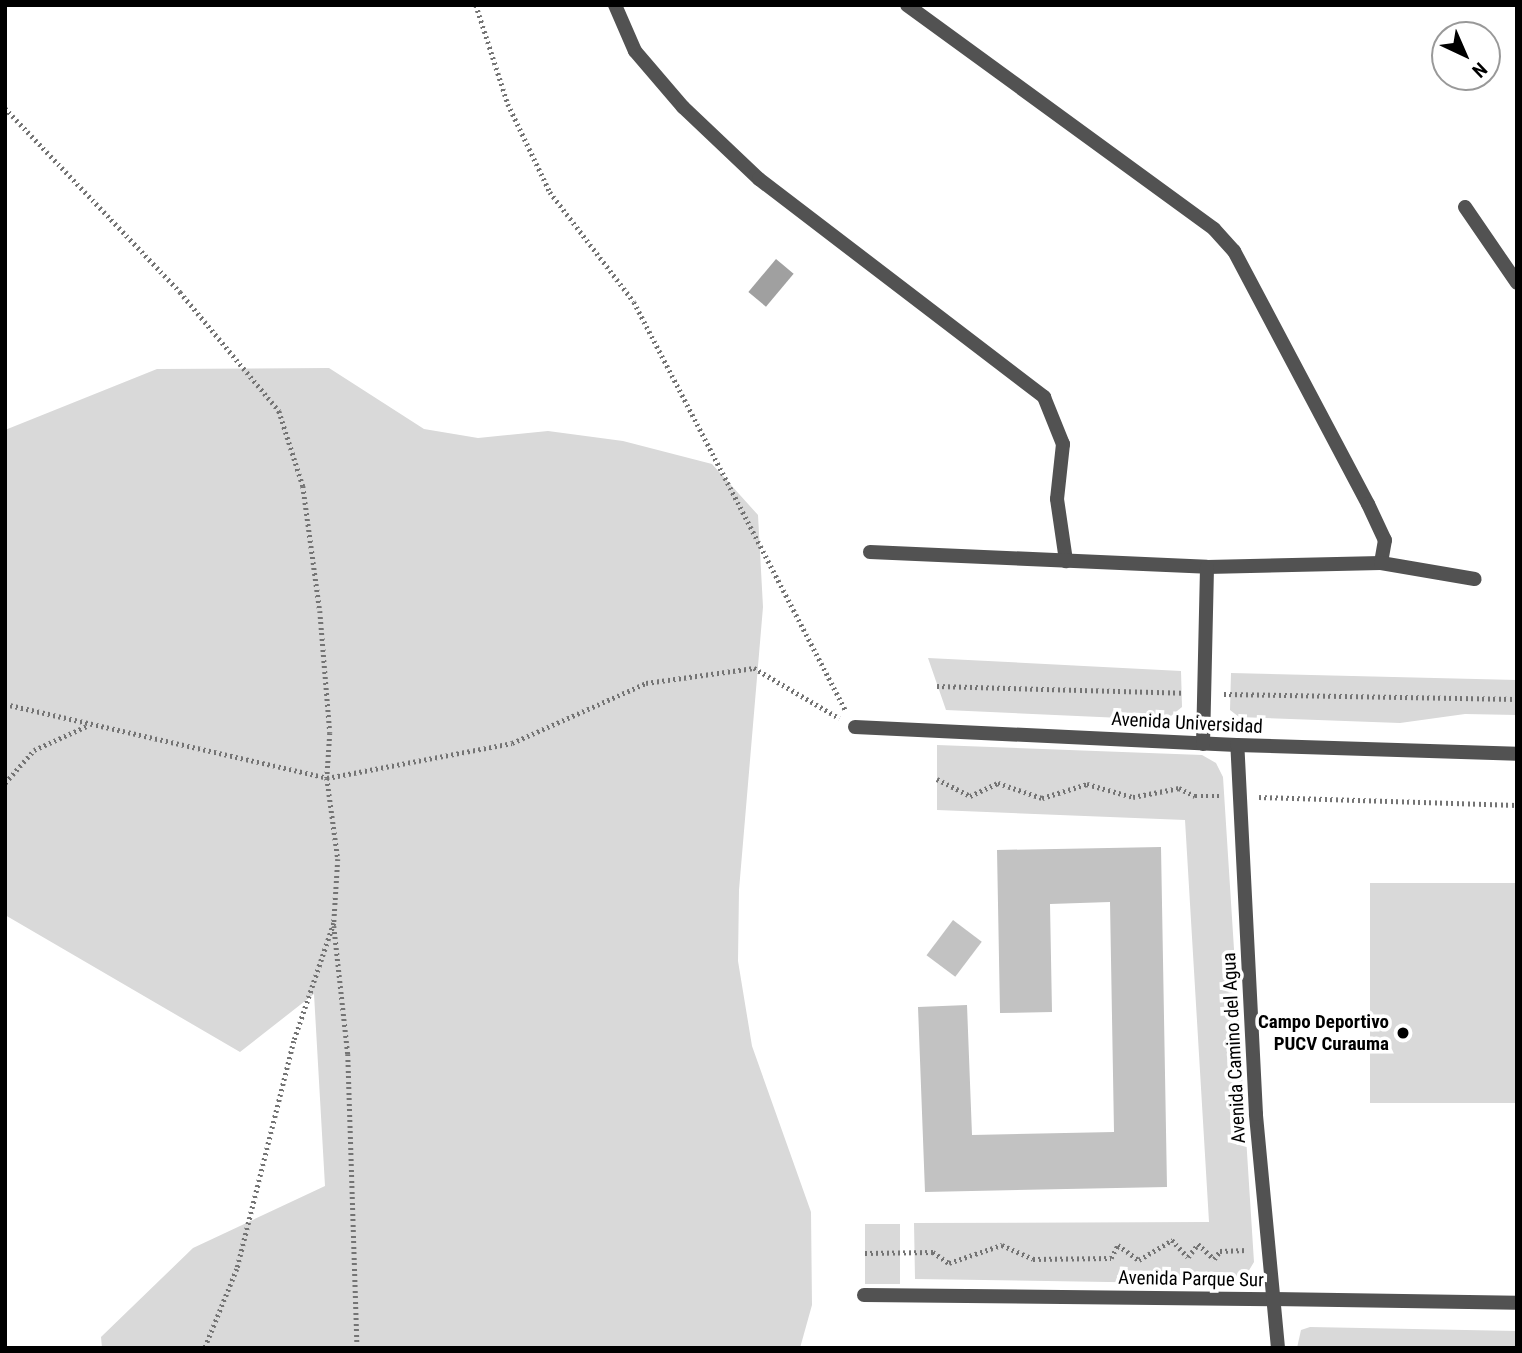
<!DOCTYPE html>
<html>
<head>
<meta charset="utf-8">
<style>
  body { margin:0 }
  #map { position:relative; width:1522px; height:1353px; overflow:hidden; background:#fff; font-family:"Roboto Condensed",sans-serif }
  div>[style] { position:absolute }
  .green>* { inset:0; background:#d9d9d9; transform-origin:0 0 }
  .water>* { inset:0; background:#a0a0a0; transform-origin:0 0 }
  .building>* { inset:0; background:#c2c2c2; transform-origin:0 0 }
  .path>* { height:4.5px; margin-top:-2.25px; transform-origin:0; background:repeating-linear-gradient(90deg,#747474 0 2px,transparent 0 5.5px) }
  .minor>* { height:14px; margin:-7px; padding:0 7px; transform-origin:7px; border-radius:7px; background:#525252 }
  .tertiary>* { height:14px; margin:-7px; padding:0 7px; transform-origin:7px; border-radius:7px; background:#525252 }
  .dots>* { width:19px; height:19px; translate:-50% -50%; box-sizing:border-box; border:4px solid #fff; border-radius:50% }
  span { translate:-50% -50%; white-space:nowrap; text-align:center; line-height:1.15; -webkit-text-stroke:7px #fff; paint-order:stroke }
  .street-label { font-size:19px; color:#000 }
  .poi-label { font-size:19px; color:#000; font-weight:700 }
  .right { translate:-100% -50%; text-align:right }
  .frame { position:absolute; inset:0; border:7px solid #000; pointer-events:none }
  .north { position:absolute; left:1431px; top:21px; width:70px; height:70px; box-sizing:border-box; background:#fff; border:2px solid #999; border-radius:50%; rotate:136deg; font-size:19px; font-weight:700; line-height:28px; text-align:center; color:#000 }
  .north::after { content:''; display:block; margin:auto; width:24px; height:32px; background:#000; clip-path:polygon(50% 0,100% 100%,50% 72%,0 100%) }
</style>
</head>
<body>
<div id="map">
  <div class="green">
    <i style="clip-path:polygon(329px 368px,424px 429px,478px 438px,548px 431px,623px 441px,712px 464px,758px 515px,763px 607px,739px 890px,738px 961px,752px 1046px,811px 1212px,812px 1305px,800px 1348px,102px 1348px,101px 1337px,193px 1248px,325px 1186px,314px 994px,240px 1052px,5px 915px,5px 430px,157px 369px)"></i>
    <i style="clip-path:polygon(928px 658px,1181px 671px,1182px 707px,1166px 720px,946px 710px)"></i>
    <i style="clip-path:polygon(1231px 673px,1517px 680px,1517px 715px,1465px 714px,1400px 723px,1239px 717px,1230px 710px)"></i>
    <i style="clip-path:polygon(937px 745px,1202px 755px,1216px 763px,1223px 777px,1254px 1262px,1245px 1277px,1232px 1284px,915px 1279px,914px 1223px,1209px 1222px,1185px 820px,937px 810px)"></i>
    <i style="left:1517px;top:883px;width:220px;height:147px;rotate:90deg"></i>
    <i style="left:865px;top:1224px;width:35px;height:60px"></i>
    <i style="clip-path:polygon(1310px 1327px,1517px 1331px,1517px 1348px,1297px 1348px,1301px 1330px)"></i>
  </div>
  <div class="water">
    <i style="left:776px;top:259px;width:23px;height:43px;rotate:40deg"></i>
  </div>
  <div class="building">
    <i style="clip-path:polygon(1161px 847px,1167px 1187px,925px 1192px,918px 1007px,967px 1005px,972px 1135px,1114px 1132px,1110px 902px,1050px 904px,1052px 1012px,1000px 1013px,997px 850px)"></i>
    <i style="left:953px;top:920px;width:36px;height:44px;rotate:37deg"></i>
  </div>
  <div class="path">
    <i style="left:476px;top:5px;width:104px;rotate:72.1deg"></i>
    <i style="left:508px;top:104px;width:98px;rotate:64.5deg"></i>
    <i style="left:550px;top:192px;width:138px;rotate:52.6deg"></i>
    <i style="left:634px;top:302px;width:461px;rotate:62.6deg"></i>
    <i style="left:5px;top:108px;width:254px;rotate:46.4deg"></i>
    <i style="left:180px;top:292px;width:155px;rotate:50.2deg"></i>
    <i style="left:279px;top:411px;width:79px;rotate:72.3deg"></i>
    <i style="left:303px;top:486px;width:126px;rotate:82.3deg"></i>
    <i style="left:320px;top:611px;width:122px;rotate:85.3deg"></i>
    <i style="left:330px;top:733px;width:45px;rotate:93.8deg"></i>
    <i style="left:327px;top:778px;width:188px;rotate:-10.7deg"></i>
    <i style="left:512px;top:743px;width:147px;rotate:-24.1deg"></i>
    <i style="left:646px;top:683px;width:109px;rotate:-7.9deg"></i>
    <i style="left:754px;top:668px;width:99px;rotate:30.5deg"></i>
    <i style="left:937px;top:686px;width:246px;rotate:1.6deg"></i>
    <i style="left:1224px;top:694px;width:293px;rotate:1deg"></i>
    <i style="left:5px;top:704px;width:330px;rotate:12.9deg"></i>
    <i style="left:327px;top:778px;width:82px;rotate:82.3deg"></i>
    <i style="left:338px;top:859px;width:64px;rotate:93.6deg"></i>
    <i style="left:334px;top:923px;width:125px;rotate:108.7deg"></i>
    <i style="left:294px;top:1041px;width:235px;rotate:104deg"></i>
    <i style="left:237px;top:1269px;width:85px;rotate:112.1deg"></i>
    <i style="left:937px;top:779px;width:37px;rotate:27deg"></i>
    <i style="left:970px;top:796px;width:31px;rotate:-25deg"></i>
    <i style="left:998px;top:783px;width:46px;rotate:18.8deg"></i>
    <i style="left:1042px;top:798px;width:47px;rotate:-17.3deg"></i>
    <i style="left:1087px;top:784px;width:48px;rotate:15.8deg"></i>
    <i style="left:1133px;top:797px;width:47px;rotate:-11.1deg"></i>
    <i style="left:1179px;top:788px;width:18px;rotate:27deg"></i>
    <i style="left:1195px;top:796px;width:24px"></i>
    <i style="left:5px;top:783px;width:44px;rotate:-48.7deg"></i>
    <i style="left:34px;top:750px;width:58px;rotate:-24.4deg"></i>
    <i style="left:1259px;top:797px;width:258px;rotate:1.8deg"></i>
    <i style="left:334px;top:926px;width:129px;rotate:83.8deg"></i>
    <i style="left:348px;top:1054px;width:294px;rotate:88.2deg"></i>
    <i style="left:865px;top:1253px;width:68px;rotate:-0.8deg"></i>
    <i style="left:933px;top:1252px;width:19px;rotate:35deg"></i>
    <i style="left:949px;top:1263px;width:56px;rotate:-18.8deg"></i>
    <i style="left:1002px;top:1245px;width:34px;rotate:24deg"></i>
    <i style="left:1033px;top:1259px;width:78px;rotate:-0.7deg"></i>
    <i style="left:1111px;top:1258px;width:15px;rotate:-62deg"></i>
    <i style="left:1118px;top:1245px;width:26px;rotate:36deg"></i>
    <i style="left:1139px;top:1260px;width:39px;rotate:-31deg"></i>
    <i style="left:1172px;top:1240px;width:23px;rotate:47deg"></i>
    <i style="left:1188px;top:1257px;width:16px;rotate:-52deg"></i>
    <i style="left:1198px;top:1244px;width:22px;rotate:43deg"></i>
    <i style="left:1214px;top:1259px;width:10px;rotate:-53deg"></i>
    <i style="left:1220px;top:1251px;width:27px;rotate:-2deg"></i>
  </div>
  <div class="minor">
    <i style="left:615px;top:5px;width:50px;rotate:66.5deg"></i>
    <i style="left:635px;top:51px;width:74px;rotate:49.4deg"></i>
    <i style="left:683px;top:107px;width:105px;rotate:43.5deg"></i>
    <i style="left:759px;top:179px;width:359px;rotate:37.4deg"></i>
    <i style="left:1044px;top:397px;width:51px;rotate:68deg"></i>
    <i style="left:1063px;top:444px;width:55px;rotate:96.2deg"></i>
    <i style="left:1057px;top:499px;width:63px;rotate:81.7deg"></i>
    <i style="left:907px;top:5px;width:380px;rotate:36.1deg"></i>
    <i style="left:1214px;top:229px;width:30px;rotate:48deg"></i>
    <i style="left:1234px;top:251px;width:286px;rotate:62.1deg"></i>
    <i style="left:1368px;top:504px;width:40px;rotate:65deg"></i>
    <i style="left:1385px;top:540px;width:23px;rotate:100deg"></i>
    <i style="left:1465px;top:207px;width:92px;rotate:55.6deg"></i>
    <i style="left:870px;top:552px;width:337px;rotate:2.5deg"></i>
    <i style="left:1207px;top:567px;width:174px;rotate:-1.3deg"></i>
    <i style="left:1381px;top:563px;width:95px;rotate:9.7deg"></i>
    <i style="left:855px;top:727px;width:382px;rotate:2.7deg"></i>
    <i style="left:1203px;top:744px;width:177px;rotate:-88.7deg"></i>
    <i style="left:864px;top:1295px;width:409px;rotate:0.6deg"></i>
  </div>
  <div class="tertiary">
    <i style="left:1273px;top:1299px;width:244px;rotate:0.9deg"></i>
    <i style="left:1278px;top:1348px;width:235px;rotate:-95.4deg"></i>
    <i style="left:1256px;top:1114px;width:369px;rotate:-92.9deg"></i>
    <i style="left:1237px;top:745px;width:280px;rotate:1.8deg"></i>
  </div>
  <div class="dots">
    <i style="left:1403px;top:1033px;background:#000"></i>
  </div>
  <div class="street-label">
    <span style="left:1187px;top:723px;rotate:3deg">Avenida Universidad</span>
    <span style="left:1234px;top:1048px;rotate:-93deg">Avenida Camino del Agua</span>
    <span style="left:1191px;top:1279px;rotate:1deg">Avenida Parque Sur</span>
  </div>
  <div class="poi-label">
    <span class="right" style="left:1389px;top:1033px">Campo Deportivo<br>PUCV Curauma</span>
  </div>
  <div class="frame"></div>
  <div class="north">N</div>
</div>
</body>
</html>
